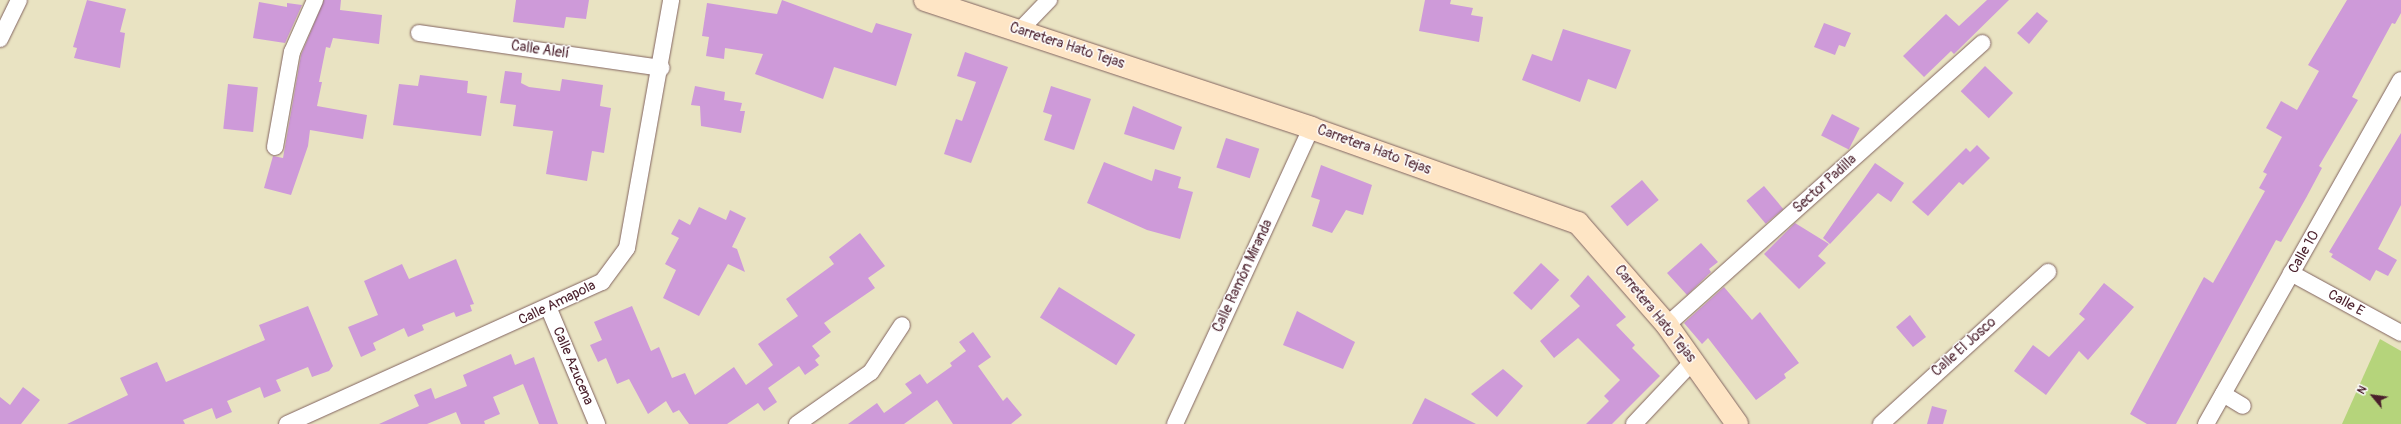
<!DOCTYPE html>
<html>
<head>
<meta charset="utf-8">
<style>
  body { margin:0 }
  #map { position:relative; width:2401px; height:424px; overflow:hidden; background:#e9e3c2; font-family:Pangolin,sans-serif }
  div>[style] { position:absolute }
  .green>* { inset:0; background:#b5d47b }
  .building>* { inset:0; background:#ce9ad9; transform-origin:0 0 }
  .roads { filter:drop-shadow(0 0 1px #826460) drop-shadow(0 0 1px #826460) }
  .street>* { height:16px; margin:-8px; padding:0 8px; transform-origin:8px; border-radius:8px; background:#fff }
  .secondary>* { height:22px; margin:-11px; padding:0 11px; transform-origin:11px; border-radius:11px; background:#fee5c5 }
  span { translate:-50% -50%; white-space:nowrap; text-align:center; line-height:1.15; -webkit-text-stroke:3px #fff; paint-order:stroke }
  .street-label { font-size:14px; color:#4a1f2b }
  .north { position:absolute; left:2353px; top:376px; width:40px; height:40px; -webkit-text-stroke:3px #fff; paint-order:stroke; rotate:299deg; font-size:11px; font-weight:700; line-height:16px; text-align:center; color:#4a1f2b }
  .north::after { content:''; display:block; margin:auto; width:14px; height:18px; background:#4a1f2b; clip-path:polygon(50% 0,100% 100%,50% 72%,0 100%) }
</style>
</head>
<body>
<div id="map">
  <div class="green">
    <i style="clip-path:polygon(2380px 339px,2401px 351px,2401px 424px,2342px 424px)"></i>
  </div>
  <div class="building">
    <i style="clip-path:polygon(87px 0,126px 9px,120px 32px,125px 33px,120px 68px,74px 58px,77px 48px,73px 47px)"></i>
    <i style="clip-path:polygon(324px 0,341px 0,340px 10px,382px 15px,379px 44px,333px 38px,330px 48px,326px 47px,319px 82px,322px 82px,317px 106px,367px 115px,363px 139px,310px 130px,308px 146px,291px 195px,264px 188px,273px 156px,283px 158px,301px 55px)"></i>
    <i style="clip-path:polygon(516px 0,589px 0,586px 19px,566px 17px,564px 28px,513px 22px)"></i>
    <i style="clip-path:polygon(782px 0,872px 33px,876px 23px,912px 34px,896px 86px,834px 67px,823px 99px,755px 74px,763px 54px,725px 48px,724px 59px,706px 56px,709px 37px,702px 36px,707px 3px,777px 14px)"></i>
    <i style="clip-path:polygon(1425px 0,1451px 0,1450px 4px,1473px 8px,1471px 15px,1483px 17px,1479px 42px,1419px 31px)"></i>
    <i style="clip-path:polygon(1987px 0,2009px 0,1954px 54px,1951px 51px,1924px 77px,1903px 56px,1946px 14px,1959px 26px)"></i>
    <i style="clip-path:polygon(2347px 0,2401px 0,2401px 13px,2395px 24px,2392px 23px,2352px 97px,2358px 100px,2319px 166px,2322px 168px,2306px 198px,2281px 242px,2276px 240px,2176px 424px,2147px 424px,2130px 414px,2204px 277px,2213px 283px,2265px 191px,2259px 188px,2267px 174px,2263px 172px,2282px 137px,2266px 128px,2281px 101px,2297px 110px,2319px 71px,2308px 65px)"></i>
    <i style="clip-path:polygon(259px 2px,287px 7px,287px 3px,302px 5px,285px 43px,253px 38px)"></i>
    <i style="clip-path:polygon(2037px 12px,2048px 21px,2029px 44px,2017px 33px)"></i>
    <i style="clip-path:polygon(1824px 23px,1851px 33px,1845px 47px,1839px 45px,1835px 55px,1814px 47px)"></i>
    <i style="clip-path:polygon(1563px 29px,1631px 50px,1616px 89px,1588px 79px,1580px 102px,1522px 80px,1532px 54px,1552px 61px)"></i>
    <i style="clip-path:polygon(965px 52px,1008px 67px,971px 163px,944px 154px,956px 119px,962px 121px,976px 82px,957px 76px)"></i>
    <i style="left:1985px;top:66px;width:39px;height:35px;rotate:44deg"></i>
    <i style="clip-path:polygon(505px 71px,522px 73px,521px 83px,529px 87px,560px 91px,562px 79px,603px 85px,600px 106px,611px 108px,604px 153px,592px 151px,587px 181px,546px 174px,553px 131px,513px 126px,516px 105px,500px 103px)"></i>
    <i style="clip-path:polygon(420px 75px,468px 81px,467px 93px,487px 96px,481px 136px,393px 125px,399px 84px,418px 86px)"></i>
    <i style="left:228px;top:84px;width:30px;height:45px;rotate:6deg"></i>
    <i style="clip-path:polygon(695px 86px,725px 92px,724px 100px,742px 103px,740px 111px,745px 111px,741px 133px,701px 126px,700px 106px,691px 105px)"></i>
    <i style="clip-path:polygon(1051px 86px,1091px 99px,1074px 150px,1044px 140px,1052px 115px,1043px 112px)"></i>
    <i style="clip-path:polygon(1133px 106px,1182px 127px,1174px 150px,1124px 134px)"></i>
    <i style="left:1832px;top:114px;width:31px;height:24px;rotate:27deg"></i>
    <i style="clip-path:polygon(2401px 133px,2401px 205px,2378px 249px,2397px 260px,2388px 276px,2376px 270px,2370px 281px,2331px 257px,2333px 254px,2329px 252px)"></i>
    <i style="left:1226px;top:138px;width:35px;height:31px;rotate:18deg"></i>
    <i style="clip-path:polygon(1977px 145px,1990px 158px,1963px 185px,1959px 182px,1928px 216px,1912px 202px,1966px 148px,1970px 152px)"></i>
    <i style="clip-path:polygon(1104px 162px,1152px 181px,1155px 169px,1181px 177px,1178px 188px,1193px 192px,1180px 239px,1147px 230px,1087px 203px)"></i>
    <i style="clip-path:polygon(1875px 163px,1904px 183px,1891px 202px,1878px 193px,1830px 244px,1823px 238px)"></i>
    <i style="clip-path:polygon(1321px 165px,1372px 185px,1363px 215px,1346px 210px,1332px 233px,1312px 226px,1320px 200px,1311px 197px)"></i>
    <i style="left:1642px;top:180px;width:26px;height:41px;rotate:50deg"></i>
    <i style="left:1764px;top:186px;width:30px;height:23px;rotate:50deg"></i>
    <i style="clip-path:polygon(699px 207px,726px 220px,730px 210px,746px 218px,732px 247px,737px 249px,745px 272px,728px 264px,699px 316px,663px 298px,676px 270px,665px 264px,679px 238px,671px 234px,679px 219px,690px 225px)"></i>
    <i style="clip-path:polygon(1795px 223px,1829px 244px,1818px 256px,1826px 263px,1799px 289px,1764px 254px)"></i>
    <i style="clip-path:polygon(860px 233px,885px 266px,868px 278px,875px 288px,824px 323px,831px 332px,812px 346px,820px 356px,815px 360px,819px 365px,805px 375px,799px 366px,768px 388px,777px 402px,764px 411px,758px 403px,727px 424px,689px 424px,679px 410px,673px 413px,666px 401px,648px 414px,629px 379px,617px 384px,606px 358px,598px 362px,590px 345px,602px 340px,594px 322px,632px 306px,651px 351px,659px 347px,672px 378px,685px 373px,695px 395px,734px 367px,746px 385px,773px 365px,758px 344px,798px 316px,786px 299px,834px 264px,829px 257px)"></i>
    <i style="clip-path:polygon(1701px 243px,1718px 262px,1709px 269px,1711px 272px,1687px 295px,1667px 273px)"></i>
    <i style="clip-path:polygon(456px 259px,474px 304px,470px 305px,472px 311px,456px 317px,454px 312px,422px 325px,424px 330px,408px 337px,404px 328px,373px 343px,376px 350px,361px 357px,348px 327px,378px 315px,364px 281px,402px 264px,409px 279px)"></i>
    <i style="left:1541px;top:263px;width:25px;height:41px;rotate:43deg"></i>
    <i style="clip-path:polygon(1588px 275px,1626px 317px,1616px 325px,1635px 345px,1632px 348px,1660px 376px,1612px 424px,1586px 424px,1609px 401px,1604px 396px,1620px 380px,1578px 338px,1554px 358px,1540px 341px,1580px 306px,1570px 296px)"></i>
    <i style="clip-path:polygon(2104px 283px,2134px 307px,2088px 360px,2079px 351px,2046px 395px,2014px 371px,2033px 345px,2049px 357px,2085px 319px,2079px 314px)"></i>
    <i style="left:1059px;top:287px;width:90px;height:36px;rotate:32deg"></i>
    <i style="clip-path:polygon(1724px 287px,1752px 320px,1760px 312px,1799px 363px,1784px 374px,1786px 378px,1756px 400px,1708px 338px,1702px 344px,1684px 323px)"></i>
    <i style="clip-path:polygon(308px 306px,333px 366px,329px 371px,312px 377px,308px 367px,276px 380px,281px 391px,264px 398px,260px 387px,227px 401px,232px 412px,216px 419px,212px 408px,183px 420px,185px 424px,67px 424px,128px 395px,120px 378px,157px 362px,166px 382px,265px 340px,259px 325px)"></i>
    <i style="clip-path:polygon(1297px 311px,1355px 342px,1343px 369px,1283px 345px)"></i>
    <i style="clip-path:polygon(1910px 315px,1926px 337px,1913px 347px,1896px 327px)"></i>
    <i style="clip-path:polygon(973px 332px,991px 357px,978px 366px,1003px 401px,1007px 397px,1022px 415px,1011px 424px,953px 424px,937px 400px,904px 424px,848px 424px,877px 403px,884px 413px,912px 393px,905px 384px,920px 374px,927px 384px,952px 366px,950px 363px,966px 351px,959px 342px)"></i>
    <i style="clip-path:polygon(511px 354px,515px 365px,534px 357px,558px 424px,539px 424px,523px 384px,493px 397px,500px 414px,484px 421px,485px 424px,461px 424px,456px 412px,427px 424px,379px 424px,419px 406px,414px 395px,431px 388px,435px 399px,467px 386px,463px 375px)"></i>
    <i style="clip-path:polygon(1503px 369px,1523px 386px,1497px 417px,1471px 394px)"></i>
    <i style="clip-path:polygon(23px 387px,40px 400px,21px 424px,0 424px,0 397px,10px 405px)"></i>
    <i style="clip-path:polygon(1425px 398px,1476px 424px,1412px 424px)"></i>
    <i style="clip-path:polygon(1932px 406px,1947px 410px,1943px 424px,1927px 424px)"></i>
  </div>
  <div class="roads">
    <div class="street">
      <i style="left:1020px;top:30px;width:42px;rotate:-46deg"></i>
      <i style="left:419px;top:33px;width:245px;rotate:8.2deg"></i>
      <i style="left:0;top:39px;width:43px;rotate:-64deg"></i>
      <i style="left:275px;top:147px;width:97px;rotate:-79.9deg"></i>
      <i style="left:292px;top:52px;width:57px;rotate:-66.1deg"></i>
      <i style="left:2291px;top:273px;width:125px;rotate:28.6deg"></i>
      <i style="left:549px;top:309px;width:125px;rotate:67.3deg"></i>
      <i style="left:1667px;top:325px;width:423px;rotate:-41.8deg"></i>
      <i style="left:2223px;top:394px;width:23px;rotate:31deg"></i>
      <i style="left:287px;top:424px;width:346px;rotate:-24.3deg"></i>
      <i style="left:602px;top:282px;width:42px;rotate:-53.7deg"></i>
      <i style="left:627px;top:248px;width:252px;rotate:-79.9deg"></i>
      <i style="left:797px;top:424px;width:90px;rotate:-35.1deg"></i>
      <i style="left:871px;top:372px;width:56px;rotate:-56.6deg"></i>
      <i style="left:1175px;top:424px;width:326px;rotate:-65.3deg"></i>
      <i style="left:1634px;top:424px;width:88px;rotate:-46.8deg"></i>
      <i style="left:1881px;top:424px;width:226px;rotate:-42.3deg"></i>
      <i style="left:2206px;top:424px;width:395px;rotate:-60.5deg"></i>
    </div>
    <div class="secondary">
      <i style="left:925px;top:0;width:407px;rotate:18.3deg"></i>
      <i style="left:1311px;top:128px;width:283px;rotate:19.6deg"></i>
      <i style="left:1578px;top:223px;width:135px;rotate:48.9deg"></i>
      <i style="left:1667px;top:325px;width:121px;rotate:54.7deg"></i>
    </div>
  </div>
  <div class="street-label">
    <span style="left:1067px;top:46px;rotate:18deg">Carretera Hato Tejas</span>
    <span style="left:540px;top:50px;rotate:8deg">Calle Alelí</span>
    <span style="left:1374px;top:150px;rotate:20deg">Carretera Hato Tejas</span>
    <span style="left:1825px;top:184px;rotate:-42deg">Sector Padilla</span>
    <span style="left:2304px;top:252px;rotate:-60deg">Calle 10</span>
    <span style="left:1243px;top:276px;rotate:-65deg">Calle Ramón Miranda</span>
    <span style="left:557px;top:303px;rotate:-26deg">Calle Amapola</span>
    <span style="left:2346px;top:303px;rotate:29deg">Calle E</span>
    <span style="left:1655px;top:314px;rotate:51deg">Carretera Hato Tejas</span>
    <span style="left:1964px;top:347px;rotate:-42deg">Calle El Josco</span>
    <span style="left:573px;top:366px;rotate:67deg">Calle Azucena</span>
  </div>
  <div class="north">N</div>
</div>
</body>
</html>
